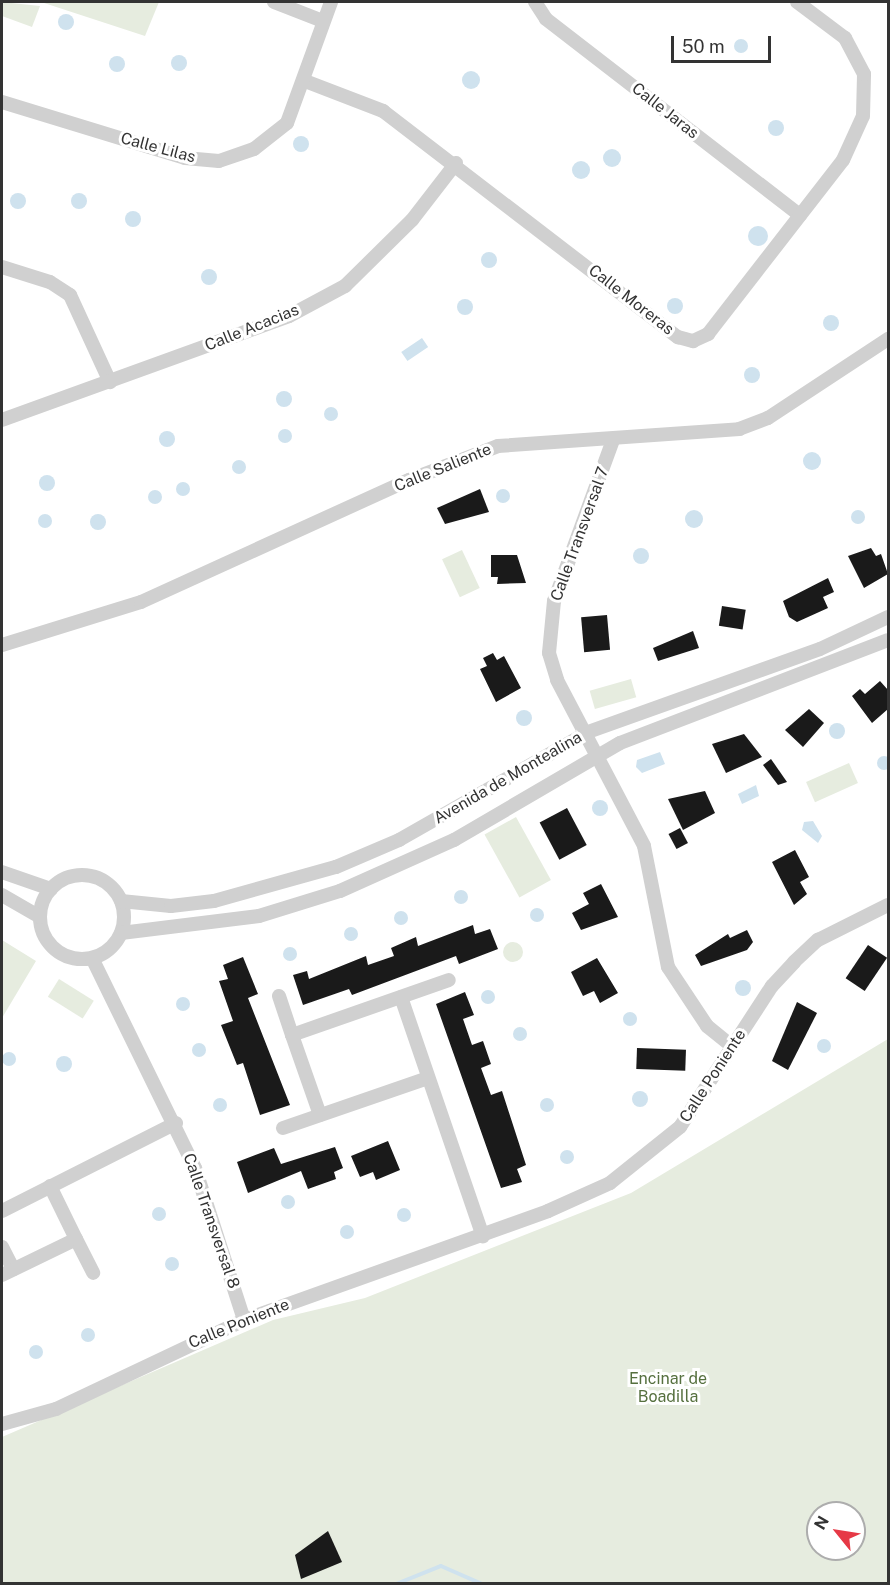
<!DOCTYPE html>
<html>
<head>
<meta charset="utf-8">
<style>
  body { margin:0 }
  #map { position:relative; width:890px; height:1585px; overflow:hidden; background:#fff; font-family:"Public Sans",sans-serif }
  div>[style] { position:absolute }
  .green>* { inset:0; background:#e6ecdf; transform-origin:0 0 }
  .round { border-radius:50% }
  .water>* { inset:0; background:#cfe2ee; transform-origin:0 0 }
  .stream>* { height:4px; margin:-2px; padding:0 2px; transform-origin:2px; border-radius:2px; background:#cfe2ee }
  .building>* { inset:0; background:#1a1a1a; transform-origin:0 0 }
  .minor>* { height:14px; margin:-7px; padding:0 7px; transform-origin:7px; border-radius:7px; background:#d0d0d0 }
  .minor>.ring { margin:-7px; padding:0; box-sizing:content-box; background:none; border:14px solid #d0d0d0; border-radius:50% }
  span { translate:-50% -50%; white-space:nowrap; text-align:center; line-height:1.15; -webkit-text-stroke:6px #fff; paint-order:stroke }
  .street-label { font-size:16px; color:#333 }
  .park-label { font-size:16px; color:#56703f }
  .frame { position:absolute; inset:0; border:3px solid #333; pointer-events:none }
  .north { position:absolute; left:806px; top:1501px; width:60px; height:60px; box-sizing:border-box; background:#fff; border:2px solid #adadad; border-radius:50%; rotate:300deg; font-size:16px; font-weight:700; line-height:24px; text-align:center; color:#333 }
  .north::after { content:''; display:block; margin:auto; width:21px; height:27px; background:#e63946; clip-path:polygon(50% 0,100% 100%,50% 72%,0 100%) }
  .scale { position:absolute; left:671px; top:36px; width:100px; height:27px; box-sizing:border-box; border:3px solid #333; border-top:0; padding-left:8px; font-size:18px; line-height:21px; white-space:nowrap; color:#333; -webkit-text-stroke:4px #fff; paint-order:stroke }
</style>
</head>
<body>
<div id="map">
  <div class="green">
    <i style="clip-path:polygon(2px 2px,40px 6px,32px 27px,2px 16px)"></i>
    <i style="clip-path:polygon(41px 2px,159px 2px,145px 36px)"></i>
    <i style="left:462px;top:550px;width:42px;height:22px;rotate:65deg"></i>
    <i style="left:631px;top:679px;width:19px;height:43px;rotate:74deg"></i>
    <i style="left:849px;top:763px;width:22px;height:47px;rotate:66deg"></i>
    <i style="left:516px;top:817px;width:72px;height:36px;rotate:61deg"></i>
    <i style="clip-path:polygon(2px 940px,36px 961px,2px 1018px)"></i>
    <i class="round" style="left:503px;top:942px;width:20px;height:20px"></i>
    <i style="left:59px;top:979px;width:41px;height:21px;rotate:32deg"></i>
    <i style="clip-path:polygon(evenodd,888px 1039px,888px 1583px,2px 1584px,2px 1437px,273px 1320px,365px 1298px,631px 1193px,888px 1039px,818px 1513px,854px 1513px,854px 1549px,818px 1549px,818px 1513px)"></i>
  </div>
  <div class="water">
    <i class="round" style="left:58px;top:14px;width:16px;height:16px"></i>
    <i class="round" style="left:734px;top:39px;width:14px;height:14px"></i>
    <i class="round" style="left:171px;top:55px;width:16px;height:16px"></i>
    <i class="round" style="left:109px;top:56px;width:16px;height:16px"></i>
    <i class="round" style="left:462px;top:71px;width:18px;height:18px"></i>
    <i class="round" style="left:768px;top:120px;width:16px;height:16px"></i>
    <i class="round" style="left:293px;top:136px;width:16px;height:16px"></i>
    <i class="round" style="left:603px;top:149px;width:18px;height:18px"></i>
    <i class="round" style="left:572px;top:161px;width:18px;height:18px"></i>
    <i class="round" style="left:10px;top:193px;width:16px;height:16px"></i>
    <i class="round" style="left:71px;top:193px;width:16px;height:16px"></i>
    <i class="round" style="left:125px;top:211px;width:16px;height:16px"></i>
    <i class="round" style="left:748px;top:226px;width:20px;height:20px"></i>
    <i class="round" style="left:481px;top:252px;width:16px;height:16px"></i>
    <i class="round" style="left:201px;top:269px;width:16px;height:16px"></i>
    <i class="round" style="left:667px;top:298px;width:16px;height:16px"></i>
    <i class="round" style="left:457px;top:299px;width:16px;height:16px"></i>
    <i class="round" style="left:823px;top:315px;width:16px;height:16px"></i>
    <i style="left:422px;top:338px;width:11px;height:25px;rotate:56deg"></i>
    <i class="round" style="left:744px;top:367px;width:16px;height:16px"></i>
    <i class="round" style="left:276px;top:391px;width:16px;height:16px"></i>
    <i class="round" style="left:324px;top:407px;width:14px;height:14px"></i>
    <i class="round" style="left:278px;top:429px;width:14px;height:14px"></i>
    <i class="round" style="left:159px;top:431px;width:16px;height:16px"></i>
    <i class="round" style="left:803px;top:452px;width:18px;height:18px"></i>
    <i class="round" style="left:232px;top:460px;width:14px;height:14px"></i>
    <i class="round" style="left:39px;top:475px;width:16px;height:16px"></i>
    <i class="round" style="left:176px;top:482px;width:14px;height:14px"></i>
    <i class="round" style="left:496px;top:489px;width:14px;height:14px"></i>
    <i class="round" style="left:148px;top:490px;width:14px;height:14px"></i>
    <i class="round" style="left:851px;top:510px;width:14px;height:14px"></i>
    <i class="round" style="left:685px;top:510px;width:18px;height:18px"></i>
    <i class="round" style="left:90px;top:514px;width:16px;height:16px"></i>
    <i class="round" style="left:38px;top:514px;width:14px;height:14px"></i>
    <i class="round" style="left:633px;top:548px;width:16px;height:16px"></i>
    <i class="round" style="left:516px;top:710px;width:16px;height:16px"></i>
    <i class="round" style="left:829px;top:723px;width:16px;height:16px"></i>
    <i style="clip-path:polygon(660px 752px,665px 764px,642px 773px,636px 767px,637px 760px)"></i>
    <i class="round" style="left:877px;top:756px;width:14px;height:14px"></i>
    <i style="clip-path:polygon(756px 785px,759px 796px,742px 804px,738px 794px)"></i>
    <i class="round" style="left:592px;top:800px;width:16px;height:16px"></i>
    <i style="clip-path:polygon(813px 821px,822px 836px,818px 843px,802px 830px,804px 822px)"></i>
    <i class="round" style="left:454px;top:890px;width:14px;height:14px"></i>
    <i class="round" style="left:530px;top:908px;width:14px;height:14px"></i>
    <i class="round" style="left:394px;top:911px;width:14px;height:14px"></i>
    <i class="round" style="left:344px;top:927px;width:14px;height:14px"></i>
    <i class="round" style="left:283px;top:947px;width:14px;height:14px"></i>
    <i class="round" style="left:735px;top:980px;width:16px;height:16px"></i>
    <i class="round" style="left:481px;top:990px;width:14px;height:14px"></i>
    <i class="round" style="left:176px;top:997px;width:14px;height:14px"></i>
    <i class="round" style="left:623px;top:1012px;width:14px;height:14px"></i>
    <i class="round" style="left:513px;top:1027px;width:14px;height:14px"></i>
    <i class="round" style="left:817px;top:1039px;width:14px;height:14px"></i>
    <i class="round" style="left:192px;top:1043px;width:14px;height:14px"></i>
    <i class="round" style="left:2px;top:1052px;width:14px;height:14px"></i>
    <i class="round" style="left:56px;top:1056px;width:16px;height:16px"></i>
    <i class="round" style="left:632px;top:1091px;width:16px;height:16px"></i>
    <i class="round" style="left:213px;top:1098px;width:14px;height:14px"></i>
    <i class="round" style="left:540px;top:1098px;width:14px;height:14px"></i>
    <i class="round" style="left:560px;top:1150px;width:14px;height:14px"></i>
    <i class="round" style="left:281px;top:1195px;width:14px;height:14px"></i>
    <i class="round" style="left:152px;top:1207px;width:14px;height:14px"></i>
    <i class="round" style="left:397px;top:1208px;width:14px;height:14px"></i>
    <i class="round" style="left:340px;top:1225px;width:14px;height:14px"></i>
    <i class="round" style="left:165px;top:1257px;width:14px;height:14px"></i>
    <i class="round" style="left:81px;top:1328px;width:14px;height:14px"></i>
    <i class="round" style="left:29px;top:1345px;width:14px;height:14px"></i>
  </div>
  <div class="stream">
    <i style="left:396px;top:1584px;width:48px;rotate:-21.8deg"></i>
    <i style="left:441px;top:1566px;width:45px;rotate:23.7deg"></i>
  </div>
  <div class="building">
    <i style="clip-path:polygon(480px 489px,489px 512px,445px 524px,437px 508px)"></i>
    <i style="clip-path:polygon(871px 548px,876px 556px,881px 554px,888px 574px,864px 588px,848px 556px)"></i>
    <i style="clip-path:polygon(491px 555px,517px 555px,526px 583px,497px 584px,498px 577px,491px 577px)"></i>
    <i style="clip-path:polygon(828px 578px,834px 592px,823px 597px,828px 608px,797px 622px,789px 617px,783px 601px)"></i>
    <i style="left:722px;top:606px;width:24px;height:20px;rotate:9deg"></i>
    <i style="left:607px;top:615px;width:35px;height:26px;rotate:85deg"></i>
    <i style="clip-path:polygon(693px 631px,699px 648px,658px 661px,653px 648px)"></i>
    <i style="clip-path:polygon(493px 653px,497px 660px,504px 656px,521px 688px,496px 702px,480px 669px,487px 666px,483px 658px)"></i>
    <i style="clip-path:polygon(880px 681px,888px 690px,888px 709px,872px 723px,852px 696px,860px 689px,865px 694px)"></i>
    <i style="clip-path:polygon(809px 709px,824px 723px,803px 747px,785px 730px)"></i>
    <i style="clip-path:polygon(744px 734px,762px 757px,726px 773px,712px 744px)"></i>
    <i style="clip-path:polygon(771px 759px,787px 782px,778px 785px,763px 765px)"></i>
    <i style="clip-path:polygon(705px 791px,715px 813px,683px 830px,668px 799px)"></i>
    <i style="left:567px;top:808px;width:42px;height:31px;rotate:62deg"></i>
    <i style="left:680px;top:828px;width:17px;height:13px;rotate:62deg"></i>
    <i style="clip-path:polygon(795px 850px,809px 877px,800px 882px,807px 894px,794px 905px,772px 862px)"></i>
    <i style="clip-path:polygon(601px 884px,618px 917px,581px 930px,572px 913px,589px 904px,583px 893px)"></i>
    <i style="clip-path:polygon(473px 925px,475px 934px,490px 929px,498px 949px,459px 964px,456px 956px,352px 995px,349px 989px,303px 1005px,293px 975px,307px 971px,309px 979px,366px 956px,368px 965px,394px 956px,391px 948px,416px 937px,418px 946px)"></i>
    <i style="clip-path:polygon(747px 930px,753px 942px,747px 950px,701px 966px,695px 955px,728px 934px,730px 938px)"></i>
    <i style="left:868px;top:945px;width:23px;height:40px;rotate:34deg"></i>
    <i style="clip-path:polygon(243px 957px,258px 994px,248px 998px,290px 1105px,260px 1115px,243px 1063px,237px 1065px,221px 1025px,233px 1021px,219px 981px,228px 979px,223px 965px)"></i>
    <i style="clip-path:polygon(597px 958px,618px 993px,600px 1003px,594px 991px,583px 996px,571px 972px)"></i>
    <i style="clip-path:polygon(465px 992px,474px 1015px,463px 1019px,472px 1045px,483px 1041px,491px 1064px,481px 1068px,491px 1095px,502px 1091px,526px 1165px,517px 1169px,522px 1182px,501px 1188px,436px 1004px)"></i>
    <i style="clip-path:polygon(797px 1002px,817px 1013px,788px 1070px,772px 1061px)"></i>
    <i style="left:637px;top:1048px;width:49px;height:21px;rotate:2deg"></i>
    <i style="clip-path:polygon(388px 1141px,400px 1170px,376px 1180px,373px 1172px,360px 1177px,351px 1156px)"></i>
    <i style="clip-path:polygon(335px 1147px,343px 1168px,334px 1172px,336px 1179px,308px 1189px,301px 1171px,248px 1193px,237px 1162px,274px 1148px,281px 1164px)"></i>
    <i style="clip-path:polygon(328px 1531px,342px 1562px,301px 1579px,295px 1555px)"></i>
  </div>
  <div class="minor">
    <i style="left:274px;top:2px;width:53px;rotate:21.2deg"></i>
    <i style="left:535px;top:2px;width:20px;rotate:57deg"></i>
    <i style="left:546px;top:19px;width:321px;rotate:37.7deg"></i>
    <i style="left:305px;top:81px;width:84px;rotate:21deg"></i>
    <i style="left:383px;top:111px;width:372px;rotate:37.5deg"></i>
    <i style="left:678px;top:337px;width:16px;rotate:15deg"></i>
    <i style="left:693px;top:341px;width:17px;rotate:-25deg"></i>
    <i style="left:708px;top:334px;width:220px;rotate:-52.2deg"></i>
    <i style="left:843px;top:160px;width:48px;rotate:-65.6deg"></i>
    <i style="left:863px;top:116px;width:42px;rotate:-88.6deg"></i>
    <i style="left:864px;top:74px;width:41px;rotate:-117.8deg"></i>
    <i style="left:845px;top:38px;width:60px;rotate:-143.1deg"></i>
    <i style="left:2px;top:102px;width:191px;rotate:17deg"></i>
    <i style="left:185px;top:158px;width:34px;rotate:5deg"></i>
    <i style="left:219px;top:161px;width:37px;rotate:-19deg"></i>
    <i style="left:254px;top:149px;width:42px;rotate:-38.2deg"></i>
    <i style="left:287px;top:123px;width:129px;rotate:-70deg"></i>
    <i style="left:2px;top:267px;width:50px;rotate:17.4deg"></i>
    <i style="left:50px;top:282px;width:24px;rotate:33deg"></i>
    <i style="left:70px;top:295px;width:96px;rotate:65.3deg"></i>
    <i style="left:2px;top:420px;width:305px;rotate:-19.9deg"></i>
    <i style="left:289px;top:316px;width:64px;rotate:-28.2deg"></i>
    <i style="left:345px;top:286px;width:94px;rotate:-44.6deg"></i>
    <i style="left:412px;top:220px;width:72px;rotate:-52.3deg"></i>
    <i style="left:613px;top:440px;width:171px;rotate:110.1deg"></i>
    <i style="left:554px;top:601px;width:52px;rotate:95.5deg"></i>
    <i style="left:549px;top:653px;width:28px;rotate:73deg"></i>
    <i style="left:557px;top:680px;width:187px;rotate:62.3deg"></i>
    <i style="left:644px;top:846px;width:123px;rotate:78.8deg"></i>
    <i style="left:668px;top:967px;width:71px;rotate:56.5deg"></i>
    <i style="left:707px;top:1026px;width:32px;rotate:39deg"></i>
    <i style="left:2px;top:645px;width:145px;rotate:-17.2deg"></i>
    <i style="left:141px;top:602px;width:294px;rotate:-24.5deg"></i>
    <i style="left:409px;top:480px;width:95px;rotate:-20.9deg"></i>
    <i style="left:498px;top:446px;width:242px;rotate:-4deg"></i>
    <i style="left:739px;top:429px;width:31px;rotate:-21deg"></i>
    <i style="left:768px;top:418px;width:144px;rotate:-33.4deg"></i>
    <i style="left:2px;top:872px;width:52px;rotate:19.1deg"></i>
    <i class="ring" style="left:40px;top:875px;width:70px;height:70px"></i>
    <i style="left:2px;top:895px;width:44px;rotate:30.1deg"></i>
    <i style="left:121px;top:901px;width:50px;rotate:5.7deg"></i>
    <i style="left:171px;top:906px;width:43px;rotate:-6.6deg"></i>
    <i style="left:214px;top:901px;width:127px;rotate:-15.6deg"></i>
    <i style="left:336px;top:867px;width:69px;rotate:-23.2deg"></i>
    <i style="left:399px;top:840px;width:218px;rotate:-29.7deg"></i>
    <i style="left:588px;top:732px;width:246px;rotate:-19.7deg"></i>
    <i style="left:820px;top:649px;width:75px;rotate:-25.2deg"></i>
    <i style="left:121px;top:933px;width:139px;rotate:-7deg"></i>
    <i style="left:259px;top:916px;width:85px;rotate:-17.2deg"></i>
    <i style="left:340px;top:891px;width:125px;rotate:-24.1deg"></i>
    <i style="left:454px;top:840px;width:192px;rotate:-30.3deg"></i>
    <i style="left:620px;top:743px;width:287px;rotate:-21deg"></i>
    <i style="left:92px;top:958px;width:234px;rotate:63.9deg"></i>
    <i style="left:195px;top:1168px;width:160px;rotate:72.1deg"></i>
    <i style="left:279px;top:996px;width:41px;rotate:71.6deg"></i>
    <i style="left:401px;top:997px;width:253px;rotate:71.1deg"></i>
    <i style="left:320px;top:1115px;width:85px;rotate:-109.3deg"></i>
    <i style="left:292px;top:1035px;width:166px;rotate:-19.3deg"></i>
    <i style="left:283px;top:1128px;width:153px;rotate:-19deg"></i>
    <i style="left:2px;top:1211px;width:195px;rotate:-26.8deg"></i>
    <i style="left:76px;top:1239px;width:38px;rotate:63deg"></i>
    <i style="left:2px;top:1247px;width:25px;rotate:63deg"></i>
    <i style="left:2px;top:1275px;width:82px;rotate:-25.9deg"></i>
    <i style="left:76px;top:1239px;width:59px;rotate:-116.1deg"></i>
    <i style="left:2px;top:1424px;width:56px;rotate:-15.5deg"></i>
    <i style="left:56px;top:1409px;width:208px;rotate:-25.3deg"></i>
    <i style="left:244px;top:1320px;width:323px;rotate:-19.7deg"></i>
    <i style="left:548px;top:1211px;width:68px;rotate:-24.3deg"></i>
    <i style="left:610px;top:1183px;width:90px;rotate:-38.7deg"></i>
    <i style="left:680px;top:1127px;width:168px;rotate:-56.9deg"></i>
    <i style="left:772px;top:986px;width:33px;rotate:-47deg"></i>
    <i style="left:794px;top:962px;width:33px;rotate:-43deg"></i>
    <i style="left:818px;top:940px;width:78px;rotate:-26.6deg"></i>
  </div>
  <div class="street-label">
    <span style="left:665px;top:111px;rotate:38deg">Calle Jaras</span>
    <span style="left:158px;top:148px;rotate:15deg">Calle Lilas</span>
    <span style="left:631px;top:300px;rotate:38deg">Calle Moreras</span>
    <span style="left:252px;top:328px;rotate:-22deg">Calle Acacias</span>
    <span style="left:443px;top:468px;rotate:-22deg">Calle Saliente</span>
    <span style="left:580px;top:534px;rotate:-70deg">Calle Transversal 7</span>
    <span style="left:508px;top:778px;rotate:-30deg">Avenida de Montealina</span>
    <span style="left:713px;top:1076px;rotate:-57deg">Calle Poniente</span>
    <span style="left:211px;top:1221px;rotate:71deg">Calle Transversal 8</span>
    <span style="left:239px;top:1324px;rotate:-22deg">Calle Poniente</span>
  </div>
  <div class="park-label">
    <span style="left:668px;top:1388px">Encinar de<br>Boadilla</span>
  </div>
  <div class="frame"></div>
  <div class="north">N</div>
  <div class="scale">50 m</div>
</div>
</body>
</html>
